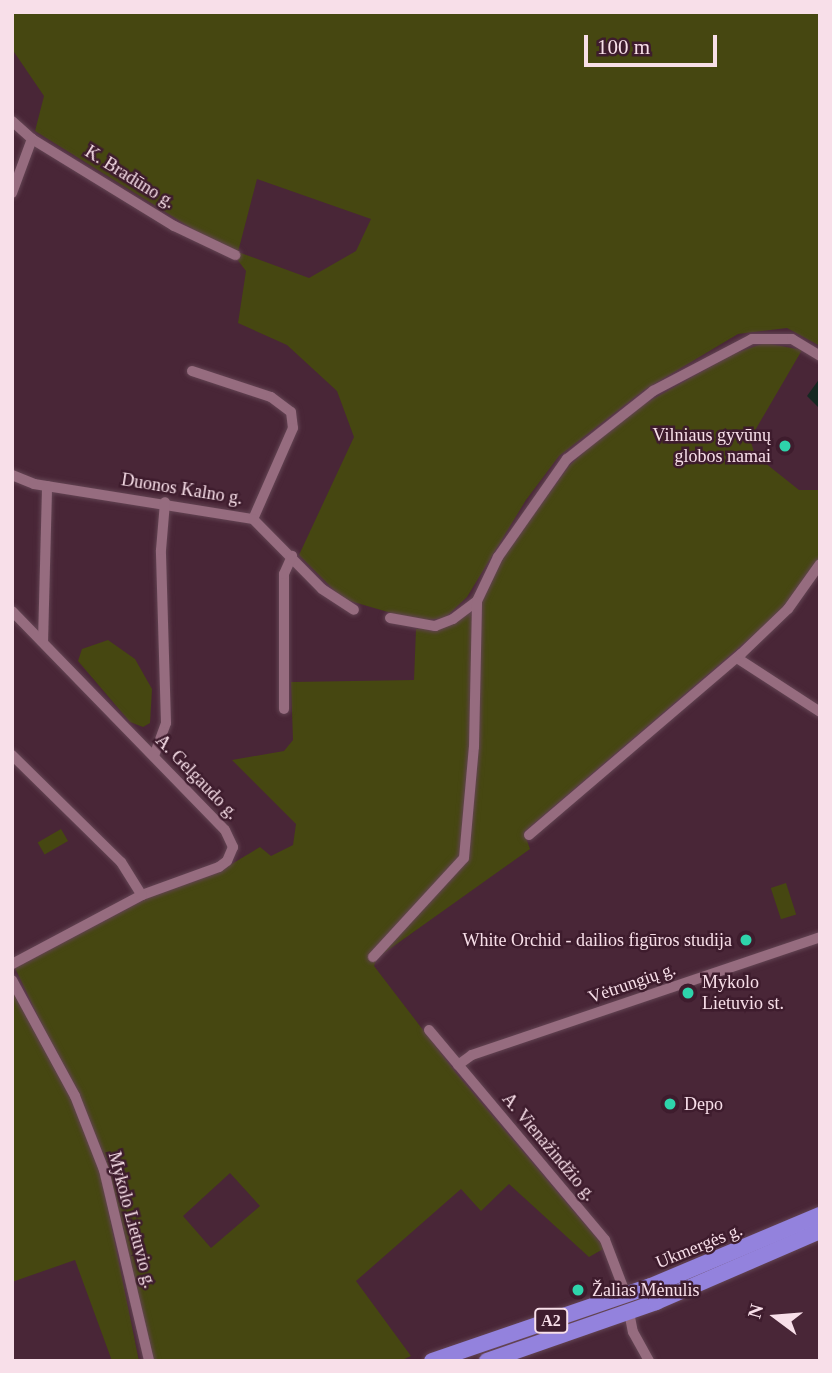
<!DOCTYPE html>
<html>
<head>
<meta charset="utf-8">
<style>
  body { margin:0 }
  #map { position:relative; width:832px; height:1373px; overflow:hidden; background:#492637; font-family:Georgia,serif }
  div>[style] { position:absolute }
  .green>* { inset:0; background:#464711; transform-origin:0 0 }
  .water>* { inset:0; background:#152822 }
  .roads { filter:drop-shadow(0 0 2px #634453) drop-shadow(0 0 2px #634453) }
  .minor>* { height:10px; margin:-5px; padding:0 5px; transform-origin:5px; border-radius:5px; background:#966c7f }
  .highway>* { height:16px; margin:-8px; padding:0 8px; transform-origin:8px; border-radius:8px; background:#9382dd }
  .dots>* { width:19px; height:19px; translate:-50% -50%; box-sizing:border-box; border:4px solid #3e1c2d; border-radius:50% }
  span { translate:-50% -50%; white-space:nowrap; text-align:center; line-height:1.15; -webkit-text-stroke:5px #3e1c2d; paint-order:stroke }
  .shield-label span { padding:2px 5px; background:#3e1c2d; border:2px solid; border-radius:5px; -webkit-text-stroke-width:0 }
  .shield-label { font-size:16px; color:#f8dfe9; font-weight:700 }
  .street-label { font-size:18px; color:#f8dfe9 }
  .poi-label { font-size:18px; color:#f8dfe9 }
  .right { translate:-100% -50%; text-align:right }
  .left { translate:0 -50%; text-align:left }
  .frame { position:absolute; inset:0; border:14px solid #f8dfe9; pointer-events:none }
  .north { position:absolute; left:741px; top:1282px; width:70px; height:70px; -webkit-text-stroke:5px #3e1c2d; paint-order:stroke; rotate:286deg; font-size:19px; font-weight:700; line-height:28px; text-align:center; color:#f8dfe9 }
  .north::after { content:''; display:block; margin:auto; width:24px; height:32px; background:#f8dfe9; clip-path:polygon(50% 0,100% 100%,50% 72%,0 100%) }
  .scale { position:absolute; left:584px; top:35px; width:133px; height:32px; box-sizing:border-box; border:4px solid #f8dfe9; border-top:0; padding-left:9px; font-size:21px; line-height:24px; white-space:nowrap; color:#f8dfe9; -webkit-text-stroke:5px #3e1c2d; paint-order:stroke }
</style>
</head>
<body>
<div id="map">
  <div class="green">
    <i style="clip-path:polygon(evenodd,12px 12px,820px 12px,820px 346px,787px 328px,738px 334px,644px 390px,559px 456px,526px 500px,467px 597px,445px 618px,419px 621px,343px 599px,299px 555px,354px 437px,337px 391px,287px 345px,238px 323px,246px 271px,233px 254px,35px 131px,44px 96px,12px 49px,12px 12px,257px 179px,371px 219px,356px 251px,309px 278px,238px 252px,257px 179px)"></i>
    <i style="clip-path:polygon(evenodd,765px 343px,802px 350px,750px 439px,755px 455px,799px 490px,820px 490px,820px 556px,802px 585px,778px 614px,524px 832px,530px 849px,377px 958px,374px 966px,456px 1073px,605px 1248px,589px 1257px,509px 1184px,481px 1211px,461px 1189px,356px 1281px,411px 1356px,400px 1361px,153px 1361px,106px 1159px,15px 968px,157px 893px,215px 874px,260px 847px,271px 856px,293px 845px,296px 824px,232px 760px,284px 751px,293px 740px,291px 682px,414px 680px,416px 629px,454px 623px,569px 466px,598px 439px,639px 407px,733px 354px,765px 343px,230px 1173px,260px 1206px,211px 1248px,183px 1216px,230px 1173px)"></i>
    <i style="clip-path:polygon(108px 640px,135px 659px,152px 689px,150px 723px,143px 727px,130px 722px,78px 661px,82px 649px)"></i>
    <i style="left:61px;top:829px;width:14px;height:27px;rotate:60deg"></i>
    <i style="left:786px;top:883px;width:33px;height:16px;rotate:72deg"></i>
    <i style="clip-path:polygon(12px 988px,73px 1101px,100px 1170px,139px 1361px,112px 1361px,75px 1260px,12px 1282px)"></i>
  </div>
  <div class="water">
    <i style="clip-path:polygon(820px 378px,820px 408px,819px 408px,807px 396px)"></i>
  </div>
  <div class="roads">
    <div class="minor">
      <i style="left:12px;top:121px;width:27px;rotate:42deg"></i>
      <i style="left:32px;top:139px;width:167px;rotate:31.5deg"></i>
      <i style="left:174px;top:226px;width:68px;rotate:25.4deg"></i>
      <i style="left:12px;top:193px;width:58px;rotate:-69.7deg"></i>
      <i style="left:192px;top:371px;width:83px;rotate:18.2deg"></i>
      <i style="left:271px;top:397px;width:25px;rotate:37deg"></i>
      <i style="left:291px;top:412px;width:16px;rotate:83deg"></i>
      <i style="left:293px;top:428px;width:99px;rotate:113.7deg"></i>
      <i style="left:12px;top:475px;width:24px;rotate:22deg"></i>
      <i style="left:34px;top:484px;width:222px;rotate:9.1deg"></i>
      <i style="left:253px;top:519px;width:98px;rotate:45.4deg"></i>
      <i style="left:322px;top:589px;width:38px;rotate:33deg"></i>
      <i style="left:12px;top:611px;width:305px;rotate:45.8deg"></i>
      <i style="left:225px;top:830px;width:19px;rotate:65deg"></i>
      <i style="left:233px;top:847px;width:15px;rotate:113deg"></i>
      <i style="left:227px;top:861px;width:10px;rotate:143deg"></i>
      <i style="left:219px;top:867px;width:82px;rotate:160deg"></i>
      <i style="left:142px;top:895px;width:147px;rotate:152deg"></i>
      <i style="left:390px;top:618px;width:46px;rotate:10.1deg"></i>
      <i style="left:435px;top:626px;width:19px;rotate:-21deg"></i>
      <i style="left:453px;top:619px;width:30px;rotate:-37deg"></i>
      <i style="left:477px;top:601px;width:49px;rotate:-64.5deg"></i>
      <i style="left:498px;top:557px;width:120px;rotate:-54.9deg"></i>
      <i style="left:567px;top:459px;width:110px;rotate:-38.3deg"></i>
      <i style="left:653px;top:391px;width:112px;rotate:-27.7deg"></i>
      <i style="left:752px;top:339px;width:40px"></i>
      <i style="left:792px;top:339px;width:33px;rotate:31deg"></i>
      <i style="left:43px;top:642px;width:156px;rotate:-88.5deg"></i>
      <i style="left:737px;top:658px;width:99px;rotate:33deg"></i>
      <i style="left:284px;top:709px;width:135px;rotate:-90deg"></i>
      <i style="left:284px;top:574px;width:20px;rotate:-66deg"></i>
      <i style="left:12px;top:755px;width:153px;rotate:44.5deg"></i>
      <i style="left:121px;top:862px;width:39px;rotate:58deg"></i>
      <i style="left:154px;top:756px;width:35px;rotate:-70deg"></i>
      <i style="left:166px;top:723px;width:173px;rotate:-91.7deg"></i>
      <i style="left:161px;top:550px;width:48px;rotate:-85.2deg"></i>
      <i style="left:529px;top:835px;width:279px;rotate:-40.5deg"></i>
      <i style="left:741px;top:654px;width:65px;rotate:-43.8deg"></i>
      <i style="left:788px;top:609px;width:55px;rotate:-54.6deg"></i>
      <i style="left:373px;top:957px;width:134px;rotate:-47.4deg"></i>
      <i style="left:464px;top:858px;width:111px;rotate:-84.9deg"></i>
      <i style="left:474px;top:747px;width:146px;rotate:-88.8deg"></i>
      <i style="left:12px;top:980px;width:132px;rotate:61.5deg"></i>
      <i style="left:75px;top:1096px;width:79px;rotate:68.6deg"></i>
      <i style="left:104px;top:1170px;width:196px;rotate:76.7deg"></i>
      <i style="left:429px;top:1030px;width:274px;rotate:50deg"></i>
      <i style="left:605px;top:1240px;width:59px;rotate:69.1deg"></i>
      <i style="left:458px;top:1065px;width:17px;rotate:-36deg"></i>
      <i style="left:472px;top:1055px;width:367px;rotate:-18.7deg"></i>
      <i style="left:629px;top:1312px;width:20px;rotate:79deg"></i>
      <i style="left:633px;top:1332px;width:33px;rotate:61deg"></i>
    </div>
    <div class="highway">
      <i style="left:432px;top:1361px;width:231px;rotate:-18.9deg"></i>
      <i style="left:651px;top:1286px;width:183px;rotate:-22.8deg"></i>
      <i style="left:487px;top:1361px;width:179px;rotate:-19.2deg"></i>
      <i style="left:656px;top:1302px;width:179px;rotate:-23.4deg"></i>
    </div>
  </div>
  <div class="dots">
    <i style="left:785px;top:446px;background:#2ed4ab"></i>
    <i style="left:746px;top:940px;background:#2ed4ab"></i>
    <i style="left:688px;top:993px;background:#2ed4ab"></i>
    <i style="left:670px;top:1104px;background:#2ed4ab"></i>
    <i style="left:578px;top:1290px;background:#2ed4ab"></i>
  </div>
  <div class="shield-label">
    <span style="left:551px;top:1321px">A2</span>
  </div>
  <div class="street-label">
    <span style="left:130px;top:177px;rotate:32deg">K. Bradūno g.</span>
    <span style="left:182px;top:489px;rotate:9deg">Duonos Kalno g.</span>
    <span style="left:197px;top:777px;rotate:46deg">A. Gelgaudo g.</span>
    <span style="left:632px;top:983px;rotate:-19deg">Vėtrungių g.</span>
    <span style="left:549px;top:1147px;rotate:50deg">A. Vienažindžio g.</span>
    <span style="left:132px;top:1220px;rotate:75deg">Mykolo Lietuvio g.</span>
    <span style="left:699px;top:1246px;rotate:-22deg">Ukmergės g.</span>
  </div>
  <div class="poi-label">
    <span class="right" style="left:771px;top:446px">Vilniaus gyvūnų<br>globos namai</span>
    <span class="right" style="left:732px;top:940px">White Orchid - dailios figūros studija</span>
    <span class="left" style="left:702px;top:993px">Mykolo<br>Lietuvio st.</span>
    <span class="left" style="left:684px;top:1104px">Depo</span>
    <span class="left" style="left:592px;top:1290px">Žalias Mėnulis</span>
  </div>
  <div class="frame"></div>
  <div class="north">N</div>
  <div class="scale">100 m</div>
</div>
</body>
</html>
